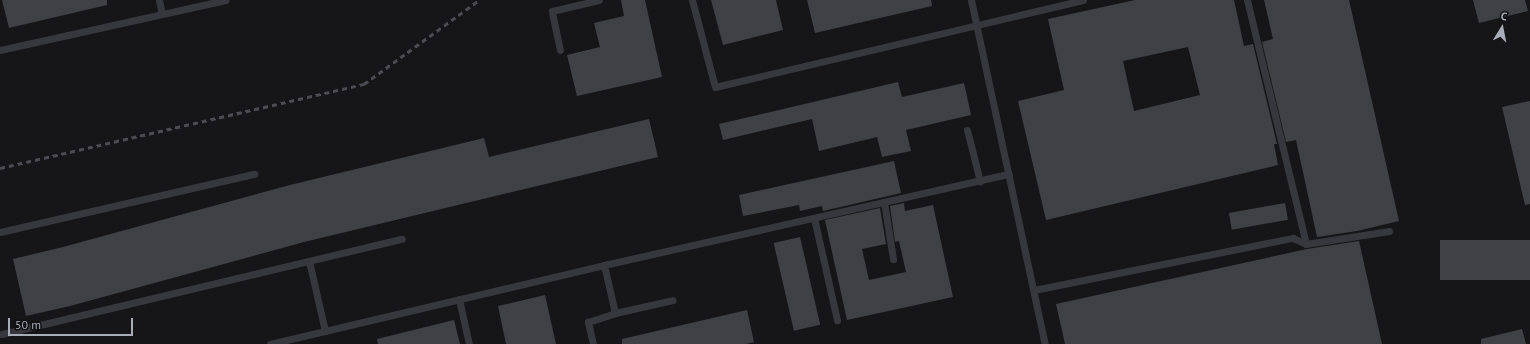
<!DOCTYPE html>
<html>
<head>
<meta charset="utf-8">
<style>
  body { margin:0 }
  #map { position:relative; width:1530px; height:344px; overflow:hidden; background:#161618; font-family:"PT Sans",sans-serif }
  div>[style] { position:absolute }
  .building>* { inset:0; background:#404145; transform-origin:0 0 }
  .lane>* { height:7px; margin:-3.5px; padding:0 3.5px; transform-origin:3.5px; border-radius:3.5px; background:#37383d }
  .rail>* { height:3px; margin-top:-1.5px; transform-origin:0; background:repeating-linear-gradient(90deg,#4a4c52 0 5px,transparent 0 9px) }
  span { translate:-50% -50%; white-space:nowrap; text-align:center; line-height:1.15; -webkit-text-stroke:4px #111113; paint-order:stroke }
  .north { position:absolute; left:1482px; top:8px; width:40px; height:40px; -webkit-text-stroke:3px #111113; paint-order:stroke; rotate:10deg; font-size:11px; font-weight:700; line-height:16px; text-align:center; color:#a8adb8 }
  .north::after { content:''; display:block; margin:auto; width:14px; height:18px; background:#a8adb8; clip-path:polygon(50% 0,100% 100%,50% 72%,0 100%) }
  .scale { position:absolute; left:8px; top:318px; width:125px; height:18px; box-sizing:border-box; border:2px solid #a8adb8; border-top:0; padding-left:5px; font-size:12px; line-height:14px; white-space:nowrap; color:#a8adb8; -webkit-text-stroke:3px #111113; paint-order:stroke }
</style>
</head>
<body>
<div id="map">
  <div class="building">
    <i style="clip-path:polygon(2px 0,107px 0,107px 5px,9px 28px)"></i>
    <i style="clip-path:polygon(621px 0,645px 0,662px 77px,577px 96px,567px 55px,600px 47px,594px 23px,624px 16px)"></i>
    <i style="clip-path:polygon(711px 0,776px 0,783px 30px,723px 45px)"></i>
    <i style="clip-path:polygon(807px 0,931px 0,932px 6px,815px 33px)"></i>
    <i style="clip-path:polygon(evenodd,1135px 0,1234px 0,1244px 46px,1253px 44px,1277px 144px,1274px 144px,1278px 165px,1046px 220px,1018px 101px,1064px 90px,1048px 19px,1135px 0,1188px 47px,1200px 95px,1134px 111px,1123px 61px,1188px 47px)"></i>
    <i style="clip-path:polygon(1264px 0,1349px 0,1399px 221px,1357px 231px,1317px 237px,1296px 140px,1286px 142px,1262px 42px,1273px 39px)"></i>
    <i style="clip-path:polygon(1473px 0,1525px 0,1528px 11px,1479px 23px)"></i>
    <i style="clip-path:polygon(898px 82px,902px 97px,964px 83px,971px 115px,906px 130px,911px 151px,882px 157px,877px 137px,819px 151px,812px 119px,723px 140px,719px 124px)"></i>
    <i style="clip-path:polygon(1530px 101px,1530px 204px,1525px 205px,1502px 107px)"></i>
    <i style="clip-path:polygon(649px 119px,658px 157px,304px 242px,70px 306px,26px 316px,13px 259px,63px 247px,290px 185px,484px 138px,489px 157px)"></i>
    <i style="clip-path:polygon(894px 161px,901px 193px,823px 211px,822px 206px,800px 211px,799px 205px,743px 216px,739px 195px)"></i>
    <i style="clip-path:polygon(904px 203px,905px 211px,933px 205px,953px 297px,847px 320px,825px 220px,880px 208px,886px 244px,862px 249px,869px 280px,906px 272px,899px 241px,895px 242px,890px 206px)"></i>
    <i style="left:1285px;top:203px;width:17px;height:57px;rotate:80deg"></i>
    <i style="left:800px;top:237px;width:90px;height:27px;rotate:77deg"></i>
    <i style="left:1530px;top:240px;width:40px;height:90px;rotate:90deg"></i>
    <i style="clip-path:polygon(1359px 241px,1382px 344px,1065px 344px,1056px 304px,1307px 249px)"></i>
    <i style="clip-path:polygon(545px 295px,556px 344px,506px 344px,498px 306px)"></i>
    <i style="clip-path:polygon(747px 310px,754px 342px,746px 344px,622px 344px,622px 339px)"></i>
    <i style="clip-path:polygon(454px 320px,460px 344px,378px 344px,377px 339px)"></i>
    <i style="clip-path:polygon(1522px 329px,1526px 344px,1481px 344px,1481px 339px)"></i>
  </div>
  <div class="lane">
    <i style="left:159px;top:0;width:14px;rotate:78deg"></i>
    <i style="left:692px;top:0;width:90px;rotate:75.2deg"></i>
    <i style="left:715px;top:87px;width:378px;rotate:-13.3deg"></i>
    <i style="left:971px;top:0;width:352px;rotate:77.9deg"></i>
    <i style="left:1247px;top:0;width:251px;rotate:76.4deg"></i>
    <i style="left:0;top:50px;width:231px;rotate:-12.5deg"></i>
    <i style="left:560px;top:50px;width:40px;rotate:-102deg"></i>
    <i style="left:552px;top:11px;width:48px;rotate:-13.2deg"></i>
    <i style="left:967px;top:130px;width:53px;rotate:75.7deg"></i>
    <i style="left:884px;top:202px;width:58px;rotate:81deg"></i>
    <i style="left:814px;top:218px;width:105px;rotate:77.3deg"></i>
    <i style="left:0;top:232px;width:261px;rotate:-12.9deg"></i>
    <i style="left:309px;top:261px;width:72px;rotate:77.1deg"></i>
    <i style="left:604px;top:265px;width:49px;rotate:77.1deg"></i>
    <i style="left:1034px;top:290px;width:264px;rotate:-11.4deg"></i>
    <i style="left:1293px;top:238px;width:14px;rotate:25deg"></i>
    <i style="left:1306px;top:244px;width:84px;rotate:-8.9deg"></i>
    <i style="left:459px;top:299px;width:46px;rotate:77.5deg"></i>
    <i style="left:2px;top:334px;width:411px;rotate:-13.4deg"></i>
    <i style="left:270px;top:344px;width:343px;rotate:-13.3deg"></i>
    <i style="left:604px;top:265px;width:415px;rotate:-12.7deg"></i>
    <i style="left:593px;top:344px;width:23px;rotate:-103deg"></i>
    <i style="left:588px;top:322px;width:28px;rotate:-18deg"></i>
    <i style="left:615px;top:313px;width:59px;rotate:-12.6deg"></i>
  </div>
  <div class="rail">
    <i style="left:0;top:168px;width:374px;rotate:-13deg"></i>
    <i style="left:364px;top:84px;width:142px;rotate:-36.1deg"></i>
  </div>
  <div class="north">С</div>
  <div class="scale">50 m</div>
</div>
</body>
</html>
